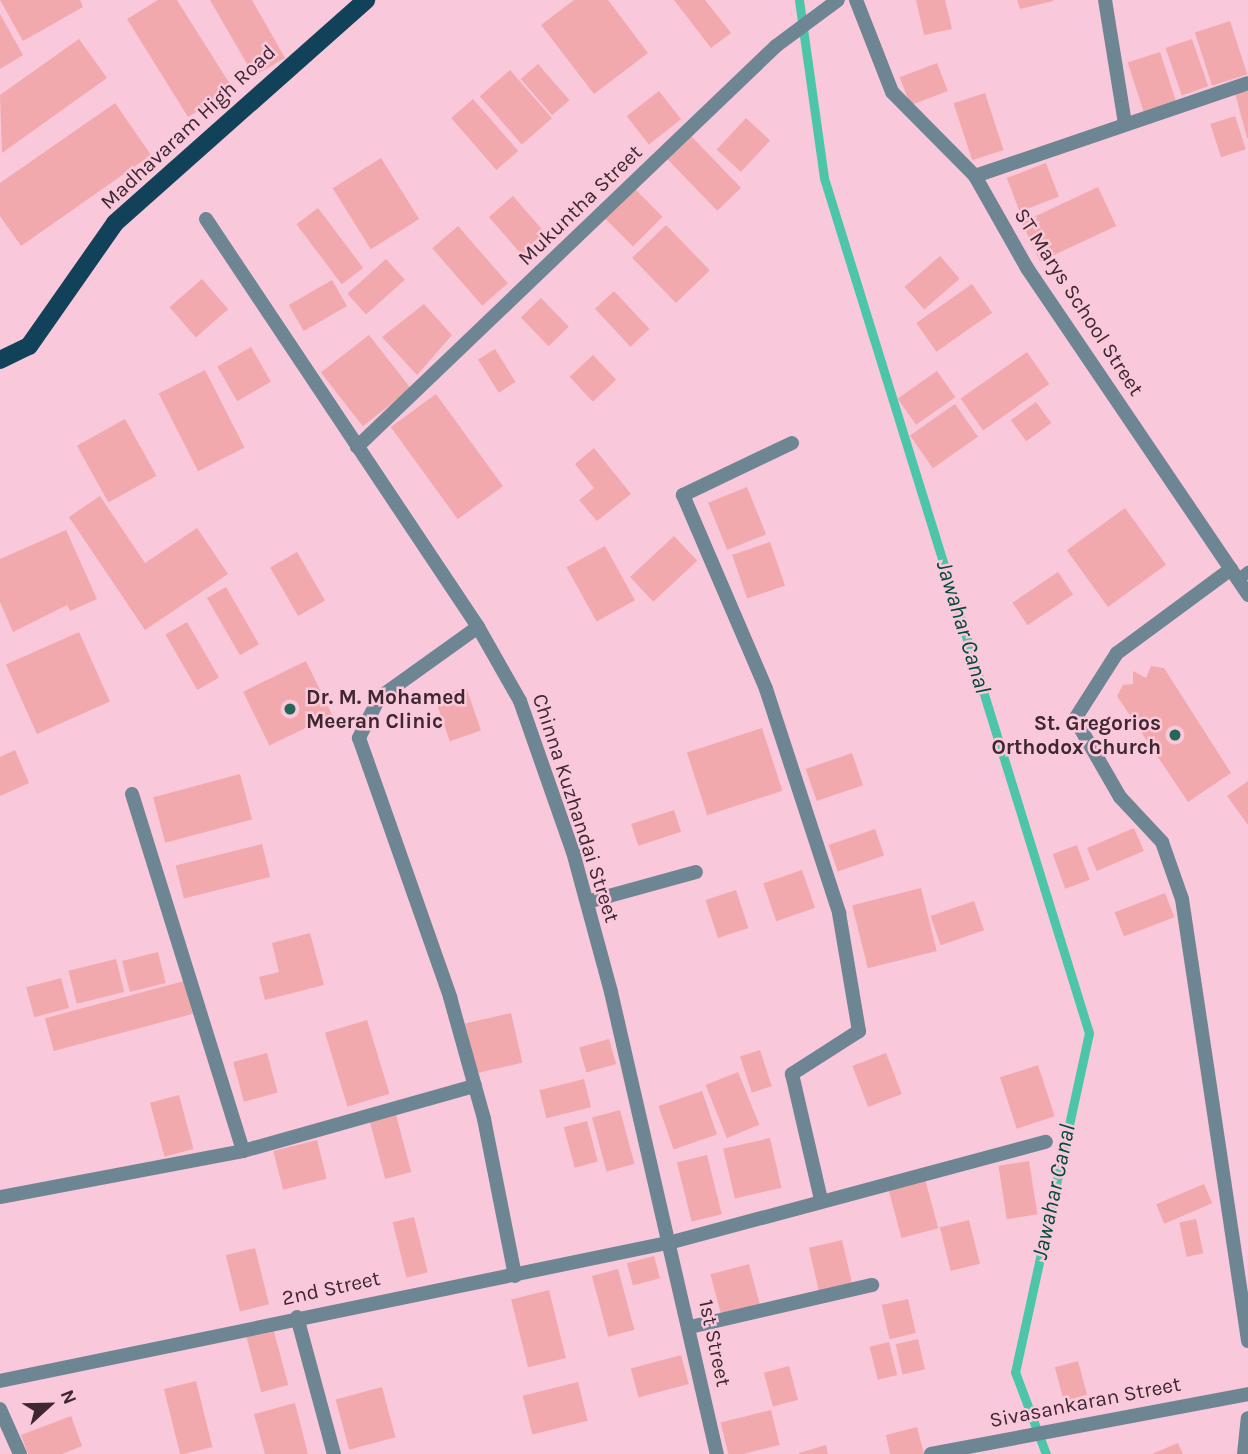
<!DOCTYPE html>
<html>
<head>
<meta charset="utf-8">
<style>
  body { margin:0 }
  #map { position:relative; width:1248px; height:1454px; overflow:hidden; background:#f9c8da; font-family:Karla,sans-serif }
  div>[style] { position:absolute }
  .stream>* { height:9px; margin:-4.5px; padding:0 4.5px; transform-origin:4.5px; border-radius:4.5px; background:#4cc5a8 }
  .building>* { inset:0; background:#f2a9ae; transform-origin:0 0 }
  .service>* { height:12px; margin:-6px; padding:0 6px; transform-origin:6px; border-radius:6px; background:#6e8593 }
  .minor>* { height:14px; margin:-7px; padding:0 7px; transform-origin:7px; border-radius:7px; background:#6e8593 }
  .primary>* { height:18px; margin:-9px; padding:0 9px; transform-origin:9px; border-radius:9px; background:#12425a }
  .dots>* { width:19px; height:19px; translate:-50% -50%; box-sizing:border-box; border:4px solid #f9c8da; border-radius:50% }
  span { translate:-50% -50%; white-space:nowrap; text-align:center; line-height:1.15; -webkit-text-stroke:5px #f9c8da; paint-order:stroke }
  .street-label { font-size:21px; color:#3f2731 }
  .poi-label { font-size:21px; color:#3f2731; font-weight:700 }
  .left { translate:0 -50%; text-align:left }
  .right { translate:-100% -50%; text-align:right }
  .water-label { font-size:23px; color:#00493b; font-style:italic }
  .north { position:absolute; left:14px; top:1370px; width:70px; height:70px; -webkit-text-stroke:5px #f9c8da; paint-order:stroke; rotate:68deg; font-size:19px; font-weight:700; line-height:28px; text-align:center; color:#3f2731 }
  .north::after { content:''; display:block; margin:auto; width:24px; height:32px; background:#3f2731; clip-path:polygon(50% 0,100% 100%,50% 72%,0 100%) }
</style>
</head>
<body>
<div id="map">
  <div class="stream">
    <i style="left:799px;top:0;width:180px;rotate:82deg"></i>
    <i style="left:824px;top:178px;width:895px;rotate:72.78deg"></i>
    <i style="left:1089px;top:1033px;width:347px;rotate:102.3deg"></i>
    <i style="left:1015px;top:1372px;width:88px;rotate:69.3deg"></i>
  </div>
  <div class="building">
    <i style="clip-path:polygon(0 0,80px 0,83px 7px,23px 41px)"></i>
    <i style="clip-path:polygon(158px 0,177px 0,233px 89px,188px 117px,127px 19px)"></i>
    <i style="clip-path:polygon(210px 0,252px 0,285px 58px,254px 76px)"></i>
    <i style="clip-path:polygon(574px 0,608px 0,648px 53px,594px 94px,541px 25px)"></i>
    <i style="clip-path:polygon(674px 0,705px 0,731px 33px,711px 48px)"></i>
    <i style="clip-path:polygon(916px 0,945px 0,952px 29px,924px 35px)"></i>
    <i style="clip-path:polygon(1017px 0,1053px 0,1053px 1px,1020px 9px)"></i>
    <i style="clip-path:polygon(0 14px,23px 55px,0 69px)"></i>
    <i style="left:1230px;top:21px;width:56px;height:37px;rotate:72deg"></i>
    <i style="clip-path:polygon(79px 39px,107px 78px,2px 153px,0 95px)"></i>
    <i style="left:1192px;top:39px;width:50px;height:28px;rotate:71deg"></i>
    <i style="left:1160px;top:52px;width:51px;height:34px;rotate:72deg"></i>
    <i style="left:937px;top:63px;width:30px;height:40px;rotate:69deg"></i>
    <i style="left:538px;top:64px;width:48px;height:23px;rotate:49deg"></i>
    <i style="left:510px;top:70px;width:64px;height:40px;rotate:49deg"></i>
    <i style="clip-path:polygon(1248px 86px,1248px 138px,1247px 138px,1234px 89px)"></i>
    <i style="left:659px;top:91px;width:36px;height:41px;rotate:52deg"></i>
    <i style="left:985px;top:93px;width:60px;height:33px;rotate:72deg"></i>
    <i style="left:473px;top:99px;width:69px;height:29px;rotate:49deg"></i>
    <i style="clip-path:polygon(115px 103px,151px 155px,21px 246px,0 216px,0 183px)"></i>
    <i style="left:1235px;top:116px;width:35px;height:26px;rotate:72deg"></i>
    <i style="left:746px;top:118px;width:33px;height:43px;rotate:43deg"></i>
    <i style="left:691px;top:136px;width:72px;height:33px;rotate:46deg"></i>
    <i style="left:381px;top:158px;width:72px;height:57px;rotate:58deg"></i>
    <i style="left:1046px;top:163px;width:36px;height:42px;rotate:69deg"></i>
    <i style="left:633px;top:187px;width:42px;height:42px;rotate:45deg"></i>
    <i style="left:1098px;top:187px;width:43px;height:84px;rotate:65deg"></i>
    <i style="left:513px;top:196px;width:61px;height:32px;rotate:49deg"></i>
    <i style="left:318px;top:208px;width:75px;height:27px;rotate:53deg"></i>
    <i style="left:666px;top:225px;width:63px;height:47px;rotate:46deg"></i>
    <i style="left:458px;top:226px;width:76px;height:34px;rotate:49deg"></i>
    <i style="left:940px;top:256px;width:30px;height:47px;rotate:49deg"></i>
    <i style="left:386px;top:259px;width:28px;height:52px;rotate:48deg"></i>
    <i style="left:202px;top:279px;width:40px;height:43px;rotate:49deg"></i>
    <i style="left:332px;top:280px;width:30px;height:50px;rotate:60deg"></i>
    <i style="left:972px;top:284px;width:35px;height:68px;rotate:55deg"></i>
    <i style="left:614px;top:291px;width:52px;height:26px;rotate:47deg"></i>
    <i style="left:541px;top:298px;width:40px;height:28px;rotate:46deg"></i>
    <i style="clip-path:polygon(424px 304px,452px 335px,417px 375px,382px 337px)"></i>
    <i style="left:369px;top:335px;width:68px;height:61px;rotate:52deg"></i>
    <i style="left:251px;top:347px;width:40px;height:39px;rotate:60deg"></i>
    <i style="left:495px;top:349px;width:39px;height:20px;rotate:58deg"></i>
    <i style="left:1027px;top:352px;width:39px;height:81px;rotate:55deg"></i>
    <i style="left:593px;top:355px;width:34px;height:32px;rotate:47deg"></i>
    <i style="left:205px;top:370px;width:87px;height:52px;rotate:63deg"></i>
    <i style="left:937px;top:371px;width:32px;height:48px;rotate:55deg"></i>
    <i style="left:436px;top:394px;width:114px;height:56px;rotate:54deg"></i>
    <i style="left:1036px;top:402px;width:26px;height:31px;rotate:54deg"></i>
    <i style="left:955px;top:404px;width:40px;height:55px;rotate:55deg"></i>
    <i style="left:125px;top:419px;width:65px;height:55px;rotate:61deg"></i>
    <i style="clip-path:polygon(594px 448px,631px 494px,597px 521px,579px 500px,594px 488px,575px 464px)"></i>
    <i style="left:747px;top:487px;width:51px;height:42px;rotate:68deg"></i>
    <i style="clip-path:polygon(100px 496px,145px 563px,197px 528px,228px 574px,145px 630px,69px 517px)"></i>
    <i style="left:1125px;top:508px;width:70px;height:72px;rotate:54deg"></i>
    <i style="clip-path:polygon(66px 530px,97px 599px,70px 611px,67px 605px,13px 632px,0 602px,0 559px)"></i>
    <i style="left:674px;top:536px;width:34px;height:60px;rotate:47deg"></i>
    <i style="left:770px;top:542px;width:46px;height:40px;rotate:71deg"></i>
    <i style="left:605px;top:546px;width:62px;height:44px;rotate:61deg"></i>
    <i style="left:297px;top:552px;width:56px;height:31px;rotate:60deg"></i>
    <i style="left:1058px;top:572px;width:27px;height:55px;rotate:56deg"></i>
    <i style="left:226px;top:587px;width:66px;height:22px;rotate:60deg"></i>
    <i style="left:187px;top:622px;width:64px;height:25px;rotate:60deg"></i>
    <i style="left:79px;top:632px;width:76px;height:80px;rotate:66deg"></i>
    <i style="left:306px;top:661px;width:60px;height:70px;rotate:64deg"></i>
    <i style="clip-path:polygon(1151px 666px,1164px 668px,1231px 773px,1188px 802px,1117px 696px,1123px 685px,1133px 684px,1133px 671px,1146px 678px)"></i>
    <i style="left:466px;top:687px;width:46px;height:33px;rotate:71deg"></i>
    <i style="left:762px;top:728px;width:66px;height:79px;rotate:72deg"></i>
    <i style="clip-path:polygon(15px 750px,29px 783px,0 796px,0 757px)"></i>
    <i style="left:852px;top:753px;width:34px;height:49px;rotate:71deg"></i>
    <i style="left:240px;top:774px;width:47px;height:90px;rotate:75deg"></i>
    <i style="clip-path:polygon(1248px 781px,1248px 825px,1227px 796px)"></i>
    <i style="left:674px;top:810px;width:23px;height:45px;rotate:72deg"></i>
    <i style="left:1134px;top:828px;width:25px;height:51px;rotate:67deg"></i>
    <i style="left:875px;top:829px;width:28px;height:49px;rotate:71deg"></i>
    <i style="left:262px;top:844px;width:34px;height:89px;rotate:76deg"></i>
    <i style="left:1077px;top:845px;width:37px;height:26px;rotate:70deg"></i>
    <i style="left:802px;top:870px;width:40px;height:41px;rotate:71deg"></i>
    <i style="left:921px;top:888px;width:65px;height:71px;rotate:76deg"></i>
    <i style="left:736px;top:890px;width:40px;height:32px;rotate:72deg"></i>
    <i style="left:1165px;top:893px;width:26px;height:54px;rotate:69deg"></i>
    <i style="left:974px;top:901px;width:31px;height:46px;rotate:71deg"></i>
    <i style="clip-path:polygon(310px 933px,324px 985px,265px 1000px,259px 977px,279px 972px,272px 943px)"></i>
    <i style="left:158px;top:952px;width:32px;height:37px;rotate:76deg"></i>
    <i style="left:116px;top:959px;width:34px;height:49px;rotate:76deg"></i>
    <i style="left:61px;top:978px;width:31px;height:36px;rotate:75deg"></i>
    <i style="left:184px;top:981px;width:34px;height:144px;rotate:75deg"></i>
    <i style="left:511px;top:1013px;width:51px;height:47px;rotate:77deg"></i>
    <i style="left:367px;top:1020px;width:77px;height:44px;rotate:73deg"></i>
    <i style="left:609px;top:1039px;width:26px;height:31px;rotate:74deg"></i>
    <i style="left:760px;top:1050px;width:38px;height:21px;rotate:72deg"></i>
    <i style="left:267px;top:1053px;width:41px;height:35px;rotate:75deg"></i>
    <i style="left:886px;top:1053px;width:44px;height:36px;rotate:69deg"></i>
    <i style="left:1038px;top:1065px;width:54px;height:40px;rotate:72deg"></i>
    <i style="left:738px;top:1072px;width:57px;height:35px;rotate:68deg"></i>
    <i style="left:584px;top:1079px;width:29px;height:46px;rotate:76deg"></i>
    <i style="left:702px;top:1091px;width:46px;height:46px;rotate:71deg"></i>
    <i style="left:179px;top:1095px;width:56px;height:30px;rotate:75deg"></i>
    <i style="left:620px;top:1110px;width:56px;height:29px;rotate:75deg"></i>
    <i style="left:396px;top:1115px;width:59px;height:27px;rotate:75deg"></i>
    <i style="left:587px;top:1121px;width:42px;height:24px;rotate:75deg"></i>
    <i style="left:770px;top:1138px;width:51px;height:48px;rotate:77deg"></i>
    <i style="left:317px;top:1140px;width:40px;height:45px;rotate:76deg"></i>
    <i style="left:707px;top:1155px;width:61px;height:31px;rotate:76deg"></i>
    <i style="left:1029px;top:1161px;width:54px;height:31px;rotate:81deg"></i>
    <i style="left:925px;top:1179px;width:51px;height:38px;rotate:75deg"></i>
    <i style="left:1204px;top:1184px;width:21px;height:52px;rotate:67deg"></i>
    <i style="left:414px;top:1217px;width:57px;height:22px;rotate:76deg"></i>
    <i style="left:1196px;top:1219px;width:35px;height:17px;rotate:78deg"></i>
    <i style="left:969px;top:1220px;width:45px;height:30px;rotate:76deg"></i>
    <i style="left:842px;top:1240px;width:44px;height:34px;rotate:77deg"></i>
    <i style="left:255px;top:1248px;width:58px;height:30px;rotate:76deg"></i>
    <i style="left:654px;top:1256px;width:23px;height:28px;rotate:75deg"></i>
    <i style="left:749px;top:1264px;width:42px;height:40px;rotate:75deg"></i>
    <i style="left:618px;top:1269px;width:63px;height:27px;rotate:75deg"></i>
    <i style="left:549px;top:1290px;width:70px;height:39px;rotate:76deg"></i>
    <i style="left:908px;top:1299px;width:35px;height:27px;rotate:77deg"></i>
    <i style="left:273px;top:1328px;width:59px;height:28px;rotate:75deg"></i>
    <i style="left:918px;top:1339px;width:31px;height:23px;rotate:77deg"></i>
    <i style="left:889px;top:1342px;width:34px;height:20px;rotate:76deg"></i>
    <i style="left:681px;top:1355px;width:30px;height:52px;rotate:75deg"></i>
    <i style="left:1078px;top:1361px;width:35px;height:24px;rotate:75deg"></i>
    <i style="left:789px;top:1366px;width:35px;height:26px;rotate:75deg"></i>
    <i style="left:196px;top:1381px;width:68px;height:33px;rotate:76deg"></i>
    <i style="left:578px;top:1382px;width:40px;height:57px;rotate:76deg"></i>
    <i style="left:382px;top:1387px;width:52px;height:48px;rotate:75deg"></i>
    <i style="clip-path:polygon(295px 1403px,308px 1454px,265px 1454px,254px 1414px)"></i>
    <i style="left:771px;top:1410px;width:36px;height:52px;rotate:76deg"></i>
    <i style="clip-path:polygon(71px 1416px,82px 1446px,62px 1454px,28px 1454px,21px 1435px)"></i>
    <i style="clip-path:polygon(917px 1427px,924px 1454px,890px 1454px,886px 1435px)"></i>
    <i style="clip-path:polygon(1178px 1443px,1183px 1454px,1152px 1454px)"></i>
    <i style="clip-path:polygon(826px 1445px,828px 1454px,799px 1454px,799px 1453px)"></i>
  </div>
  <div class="service">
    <i style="left:1238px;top:580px;width:13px;rotate:-39deg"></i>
  </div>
  <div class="minor">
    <i style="left:856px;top:0;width:99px;rotate:68.6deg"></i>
    <i style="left:892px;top:92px;width:118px;rotate:45.3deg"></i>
    <i style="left:975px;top:176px;width:106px;rotate:60.5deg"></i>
    <i style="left:1027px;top:268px;width:395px;rotate:55.9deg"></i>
    <i style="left:1105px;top:0;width:125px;rotate:80.8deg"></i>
    <i style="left:975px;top:176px;width:288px;rotate:-18.8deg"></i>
    <i style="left:206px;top:219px;width:490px;rotate:56.3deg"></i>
    <i style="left:478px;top:627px;width:85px;rotate:60.4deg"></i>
    <i style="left:520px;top:701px;width:160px;rotate:70.7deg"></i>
    <i style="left:573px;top:852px;width:145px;rotate:74.8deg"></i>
    <i style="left:611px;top:992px;width:474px;rotate:77.1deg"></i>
    <i style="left:792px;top:443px;width:121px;rotate:154.5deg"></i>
    <i style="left:683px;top:495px;width:211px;rotate:66.8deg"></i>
    <i style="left:766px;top:689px;width:236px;rotate:71.9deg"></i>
    <i style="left:839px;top:913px;width:120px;rotate:80.4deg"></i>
    <i style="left:859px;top:1031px;width:80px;rotate:147.3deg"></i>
    <i style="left:792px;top:1074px;width:129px;rotate:77deg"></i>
    <i style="left:357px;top:447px;width:580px;rotate:-43.74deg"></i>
    <i style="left:776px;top:46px;width:77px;rotate:-36.6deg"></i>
    <i style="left:1231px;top:569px;width:142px;rotate:143.6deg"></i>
    <i style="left:1117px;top:653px;width:78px;rotate:122.5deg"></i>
    <i style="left:1075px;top:719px;width:90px;rotate:60deg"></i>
    <i style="left:1120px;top:797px;width:62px;rotate:47deg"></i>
    <i style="left:1162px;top:842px;width:60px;rotate:70.7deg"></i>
    <i style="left:1182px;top:899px;width:447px;rotate:81.5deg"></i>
    <i style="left:478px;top:627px;width:122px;rotate:144.4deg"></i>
    <i style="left:379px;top:698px;width:45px;rotate:116.6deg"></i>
    <i style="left:359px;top:738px;width:275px;rotate:70.6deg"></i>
    <i style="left:450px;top:997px;width:127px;rotate:74.4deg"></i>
    <i style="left:484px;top:1119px;width:160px;rotate:78.8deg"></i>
    <i style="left:132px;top:794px;width:374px;rotate:72.7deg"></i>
    <i style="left:587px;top:902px;width:113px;rotate:-15.4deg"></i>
    <i style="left:0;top:1197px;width:247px;rotate:-10.7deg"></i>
    <i style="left:243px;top:1151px;width:241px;rotate:-15.7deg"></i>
    <i style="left:297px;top:1317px;width:142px;rotate:74.9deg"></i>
    <i style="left:690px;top:1327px;width:187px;rotate:-13deg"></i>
    <i style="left:0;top:1381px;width:686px;rotate:-11.69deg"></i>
    <i style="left:672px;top:1242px;width:387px;rotate:-15deg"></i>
    <i style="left:0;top:1409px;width:49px;rotate:66deg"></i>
    <i style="left:931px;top:1454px;width:323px;rotate:-10.7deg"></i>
    <i style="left:1244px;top:1454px;width:36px;rotate:-84deg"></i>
  </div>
  <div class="primary">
    <i style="left:0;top:360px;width:32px;rotate:-26deg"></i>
    <i style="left:29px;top:346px;width:150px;rotate:-55deg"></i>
    <i style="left:115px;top:223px;width:336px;rotate:-41.6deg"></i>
  </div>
  <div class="dots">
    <i style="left:290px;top:709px;background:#256757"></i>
    <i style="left:1175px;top:735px;background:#256757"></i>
  </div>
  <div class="street-label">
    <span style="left:188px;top:127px;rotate:-43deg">Madhavaram High Road</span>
    <span style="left:580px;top:205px;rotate:-44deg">Mukuntha Street</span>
    <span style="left:1079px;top:302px;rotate:57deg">ST Marys School Street</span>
    <span style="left:576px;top:808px;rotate:72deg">Chinna Kuzhandai Street</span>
    <span style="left:331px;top:1288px;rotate:-12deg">2nd Street</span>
    <span style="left:715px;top:1343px;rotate:78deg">1st Street</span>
    <span style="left:1085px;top:1402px;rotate:-11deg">Sivasankaran Street</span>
  </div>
  <div class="poi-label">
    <span class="left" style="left:306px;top:709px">Dr. M. Mohamed<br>Meeran Clinic</span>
    <span class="right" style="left:1161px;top:735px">St. Gregorios<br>Orthodox Church</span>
  </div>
  <div class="water-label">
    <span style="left:963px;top:627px;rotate:73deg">Jawahar Canal</span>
    <span style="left:1054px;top:1192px;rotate:-78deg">Jawahar Canal</span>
  </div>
  <div class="north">N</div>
</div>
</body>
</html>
